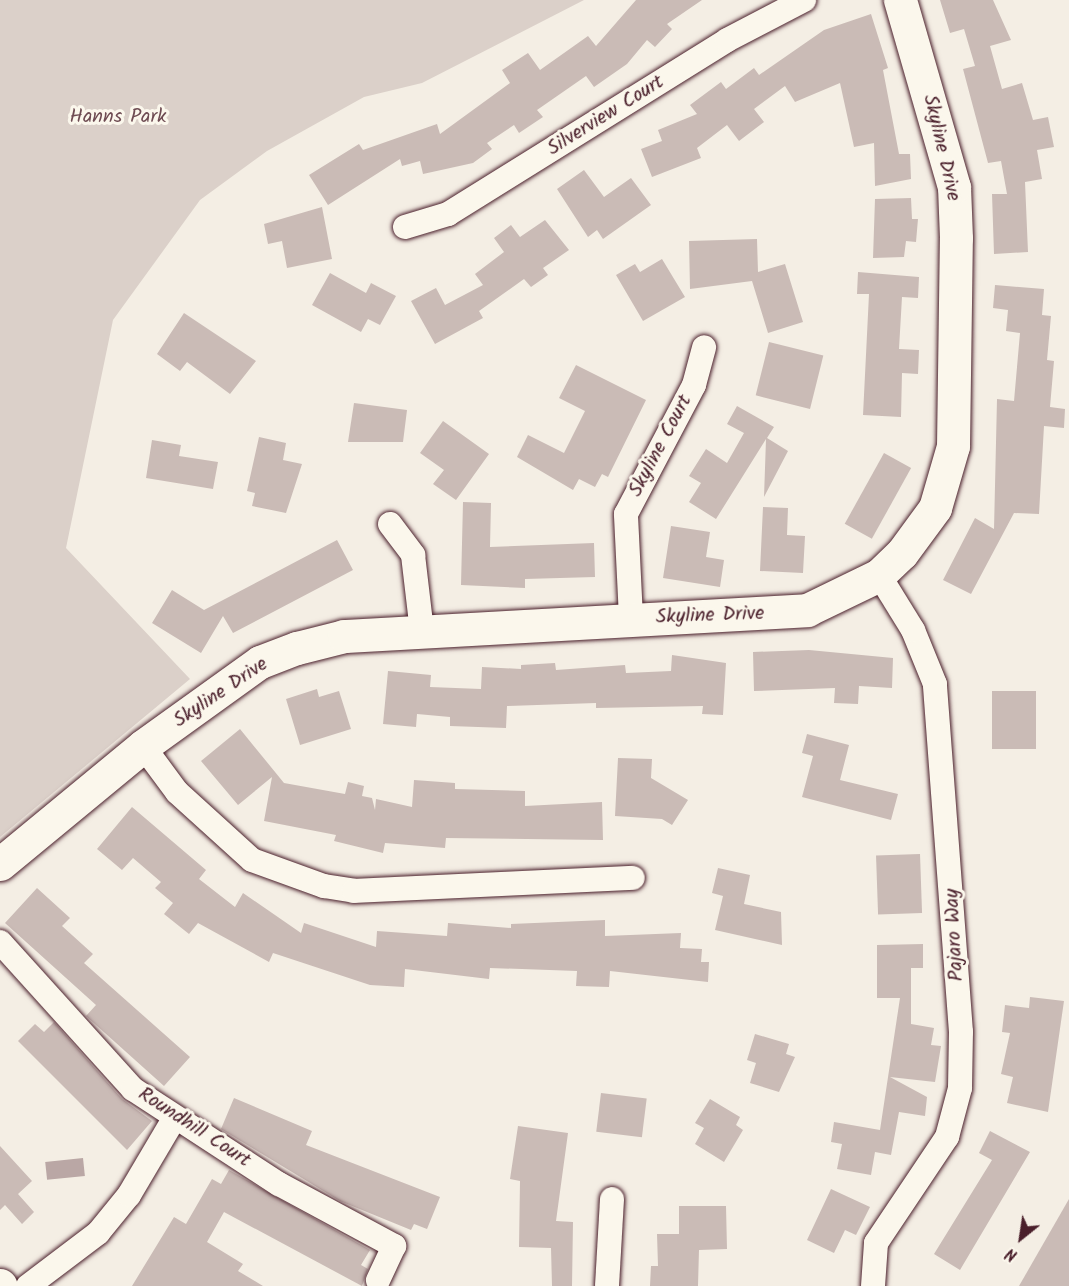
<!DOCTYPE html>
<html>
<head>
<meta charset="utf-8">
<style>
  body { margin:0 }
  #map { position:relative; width:1069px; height:1286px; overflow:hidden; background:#f4eee4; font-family:Kalam,sans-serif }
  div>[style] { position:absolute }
  .green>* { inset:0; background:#dbd0c9 }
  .water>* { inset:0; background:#baa7a5; transform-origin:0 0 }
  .building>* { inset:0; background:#cabbb6; transform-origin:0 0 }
  .roads { filter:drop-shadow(0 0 2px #4a1f2b) drop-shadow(0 0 2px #4a1f2b) }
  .street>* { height:24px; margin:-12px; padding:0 12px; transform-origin:12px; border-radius:12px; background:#fbf7ec }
  .secondary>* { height:33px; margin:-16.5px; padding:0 16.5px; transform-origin:16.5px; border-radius:16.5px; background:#fbf7ec }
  span { translate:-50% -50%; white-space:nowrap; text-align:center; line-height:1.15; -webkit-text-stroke:6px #fbf7ec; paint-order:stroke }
  .street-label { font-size:20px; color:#4a1f2b }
  .park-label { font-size:20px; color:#6e4b52 }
  .north { position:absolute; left:991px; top:1208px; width:60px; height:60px; -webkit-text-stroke:4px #fbf7ec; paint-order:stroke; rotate:210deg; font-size:16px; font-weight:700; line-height:24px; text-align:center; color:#4a1f2b }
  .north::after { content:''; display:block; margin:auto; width:21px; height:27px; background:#4a1f2b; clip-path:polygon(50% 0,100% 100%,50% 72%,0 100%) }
</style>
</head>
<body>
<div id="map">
  <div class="green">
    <i style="clip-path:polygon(0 0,584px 0,422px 83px,364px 97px,267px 151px,200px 200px,113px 320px,66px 548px,190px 679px,0 837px)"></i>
  </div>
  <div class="water">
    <i style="left:83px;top:1158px;width:18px;height:38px;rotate:84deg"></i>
  </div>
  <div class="building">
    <i style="clip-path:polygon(636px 0,702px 0,667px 24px,672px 29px,655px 47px,647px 40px,627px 64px,594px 87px,586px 76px,537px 110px,543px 117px,519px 133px,514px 125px,487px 143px,492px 149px,473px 163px,423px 174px,420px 161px,402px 166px,400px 159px,328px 205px,309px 175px,359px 144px,363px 150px,437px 124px,440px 134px,510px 83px,502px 70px,528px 53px,540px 70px,588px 36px,596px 46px)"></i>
    <i style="clip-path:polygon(940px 0,993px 0,1011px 40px,990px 46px,1002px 89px,1022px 83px,1033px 120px,1048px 117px,1054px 147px,1037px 150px,1042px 179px,1025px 182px,1028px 252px,994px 254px,992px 194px,1007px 194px,1001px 161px,988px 163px,963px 69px,975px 66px,964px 29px,950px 33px)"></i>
    <i style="clip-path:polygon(871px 14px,888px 68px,883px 70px,899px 154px,910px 154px,911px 179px,875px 186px,874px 143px,854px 147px,840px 83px,795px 102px,785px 86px,754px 109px,764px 122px,739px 141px,727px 125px,697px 148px,701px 158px,652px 177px,641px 149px,662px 141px,658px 130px,697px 114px,690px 105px,721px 82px,726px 89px,754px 68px,759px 75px,824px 30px)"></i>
    <i style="clip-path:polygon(584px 170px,604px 197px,631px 178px,651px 205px,603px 239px,597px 230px,588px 237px,557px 189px)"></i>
    <i style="clip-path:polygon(911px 198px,912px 219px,918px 219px,916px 242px,906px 241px,904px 257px,873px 258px,875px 199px)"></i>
    <i style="clip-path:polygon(322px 207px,332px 259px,287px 268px,282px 241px,268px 244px,264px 224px)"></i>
    <i style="clip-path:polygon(545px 220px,569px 250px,543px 268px,548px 275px,531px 287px,524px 279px,479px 311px,483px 318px,435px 344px,411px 301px,436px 288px,445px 305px,483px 285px,475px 274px,504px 252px,494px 238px,511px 225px,520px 237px)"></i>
    <i style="clip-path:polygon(757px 239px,758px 272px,785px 264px,803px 322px,768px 333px,752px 281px,690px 289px,689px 241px)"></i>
    <i style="clip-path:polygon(662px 259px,685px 297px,643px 321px,616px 275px,635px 264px,640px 272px)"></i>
    <i style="clip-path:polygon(858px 272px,919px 277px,918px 298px,902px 297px,899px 349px,919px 350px,918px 374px,902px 373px,901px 417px,863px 415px,869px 294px,857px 294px)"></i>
    <i style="clip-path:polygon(330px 273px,366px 293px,371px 283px,396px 296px,380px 325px,368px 319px,361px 332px,312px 305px)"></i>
    <i style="clip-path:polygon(995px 285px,1044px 289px,1042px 315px,1051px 316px,1047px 360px,1054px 361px,1050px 407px,1065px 409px,1064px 428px,1044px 426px,1039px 514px,1014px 513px,971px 594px,943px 580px,975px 518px,994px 529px,997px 399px,1014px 401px,1020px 333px,1006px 331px,1008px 310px,993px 308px)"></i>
    <i style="clip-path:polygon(184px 313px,256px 361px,230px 394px,187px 362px,180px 371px,157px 354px)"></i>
    <i style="left:769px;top:342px;width:56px;height:55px;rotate:14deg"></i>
    <i style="clip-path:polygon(576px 365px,646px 400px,608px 477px,602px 474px,595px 487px,579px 479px,573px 490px,517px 457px,528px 435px,564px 453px,585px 411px,559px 398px)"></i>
    <i style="clip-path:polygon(354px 403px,407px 410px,403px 442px,348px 442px)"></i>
    <i style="clip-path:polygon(737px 406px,774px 427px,767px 438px,788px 451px,764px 497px,766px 439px,716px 519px,689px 502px,701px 483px,689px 476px,706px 449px,727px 463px,744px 433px,727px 424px)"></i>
    <i style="clip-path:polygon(443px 421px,489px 454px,456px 500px,433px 484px,444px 470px,420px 453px)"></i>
    <i style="clip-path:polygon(259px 437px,286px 443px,283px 460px,302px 464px,286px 513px,252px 506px,255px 493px,247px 491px)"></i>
    <i style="clip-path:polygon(152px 440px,181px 445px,179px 456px,218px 462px,213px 489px,146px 478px)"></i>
    <i style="left:884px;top:453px;width:31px;height:81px;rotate:29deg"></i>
    <i style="clip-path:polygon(463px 502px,491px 503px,490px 547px,594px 543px,595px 577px,525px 579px,525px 588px,461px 585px)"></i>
    <i style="clip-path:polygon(763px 507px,788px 508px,787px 535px,805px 536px,803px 573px,760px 571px)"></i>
    <i style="clip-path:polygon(671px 526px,710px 532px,706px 557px,724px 560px,720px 587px,663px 578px)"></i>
    <i style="clip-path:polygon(337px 540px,353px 570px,233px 633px,223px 616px,201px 653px,152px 623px,172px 590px,204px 610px)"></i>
    <i style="clip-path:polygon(809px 650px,893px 658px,892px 688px,859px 686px,858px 704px,834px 703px,835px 688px,754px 691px,753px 652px)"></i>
    <i style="clip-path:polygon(672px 655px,726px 663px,723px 715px,702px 714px,703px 706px,596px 708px,596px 703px,507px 706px,506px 728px,450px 726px,450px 717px,417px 714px,416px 727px,383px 724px,388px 671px,431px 675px,430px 687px,481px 689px,482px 667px,521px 669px,521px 665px,555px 663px,556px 670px,625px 665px,626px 673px,671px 671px)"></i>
    <i style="clip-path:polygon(317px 689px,319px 697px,339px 691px,351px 729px,300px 745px,286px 699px)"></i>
    <i style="left:992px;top:691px;width:44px;height:58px"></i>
    <i style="clip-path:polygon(240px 729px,284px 783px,345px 794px,348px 782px,364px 786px,362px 796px,372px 798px,375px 810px,376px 799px,412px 807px,414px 780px,455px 783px,455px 789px,525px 791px,525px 806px,602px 802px,603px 840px,446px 838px,445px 848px,385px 843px,383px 853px,334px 841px,336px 835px,264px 821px,272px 777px,238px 805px,201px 761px)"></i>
    <i style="clip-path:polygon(807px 734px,849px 745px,840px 780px,898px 794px,891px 820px,802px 797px,813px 756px,802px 753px)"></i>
    <i style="clip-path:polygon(618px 758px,652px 759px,651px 778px,688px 800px,672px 825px,662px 819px,615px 816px)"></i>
    <i style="clip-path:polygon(132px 807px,206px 870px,199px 879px,235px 907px,243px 893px,301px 933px,304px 923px,376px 947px,377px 931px,447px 936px,448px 923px,511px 928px,511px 924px,605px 920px,605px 936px,681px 933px,680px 948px,702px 949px,701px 962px,709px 962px,708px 982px,610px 971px,609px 987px,576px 986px,577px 971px,490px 968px,489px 979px,405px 969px,404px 987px,370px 985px,273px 953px,269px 962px,198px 923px,189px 934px,164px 914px,173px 903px,155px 888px,161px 882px,133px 858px,122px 870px,97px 849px)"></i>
    <i style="left:920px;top:854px;width:59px;height:44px;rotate:88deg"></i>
    <i style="clip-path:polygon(718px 868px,750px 875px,744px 904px,781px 912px,782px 945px,715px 930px,723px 896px,712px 893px)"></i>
    <i style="clip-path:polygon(37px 888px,70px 918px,62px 926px,93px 954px,84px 963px,190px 1057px,164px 1086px,86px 1016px,96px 1005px,5px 923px)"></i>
    <i style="clip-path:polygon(923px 944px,923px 968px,911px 968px,911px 1024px,934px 1028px,931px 1045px,941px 1046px,935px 1082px,890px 1077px,927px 1097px,925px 1116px,899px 1112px,891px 1155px,875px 1152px,871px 1175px,837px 1169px,842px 1144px,831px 1142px,834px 1122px,880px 1130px,900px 998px,877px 998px,877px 945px)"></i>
    <i style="clip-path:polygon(1030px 997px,1064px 1001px,1048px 1112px,1007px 1103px,1013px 1077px,1001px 1074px,1010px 1033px,1002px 1032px,1005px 1005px,1029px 1008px)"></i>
    <i style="clip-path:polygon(54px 1022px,122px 1099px,152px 1121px,127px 1150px,18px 1041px,35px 1024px,44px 1032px)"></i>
    <i style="clip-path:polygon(755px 1034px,789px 1044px,786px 1054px,795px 1057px,779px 1092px,750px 1083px,756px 1063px,747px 1060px)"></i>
    <i style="left:601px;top:1093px;width:46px;height:39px;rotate:7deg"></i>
    <i style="clip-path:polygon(234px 1098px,312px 1131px,306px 1145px,440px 1197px,427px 1229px,414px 1224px,411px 1230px,340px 1201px,221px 1129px)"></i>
    <i style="clip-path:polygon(710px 1099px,740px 1117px,736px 1125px,743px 1130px,724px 1162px,695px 1144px,704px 1128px,695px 1123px)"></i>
    <i style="clip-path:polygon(518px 1126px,568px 1133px,556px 1221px,573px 1222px,572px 1286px,552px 1286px,551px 1248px,519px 1247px,520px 1181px,510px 1179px)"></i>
    <i style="clip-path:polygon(990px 1131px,1030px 1152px,960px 1270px,934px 1254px,992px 1160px,979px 1153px)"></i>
    <i style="clip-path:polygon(0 1146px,32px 1181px,18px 1194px,34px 1212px,22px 1224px,5px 1205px,0 1210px)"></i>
    <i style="clip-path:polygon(229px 1170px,370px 1250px,361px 1265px,368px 1269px,362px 1286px,224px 1212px,207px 1242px,243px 1264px,238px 1271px,263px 1286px,132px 1286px,174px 1217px,186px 1224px,212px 1179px,221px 1184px)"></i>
    <i style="clip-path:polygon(831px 1189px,870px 1207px,856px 1235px,845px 1230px,834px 1253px,807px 1240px)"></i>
    <i style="clip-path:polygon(1069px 1199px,1069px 1286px,1019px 1286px)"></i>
    <i style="clip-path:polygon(679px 1206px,726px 1206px,727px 1249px,699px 1250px,698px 1286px,650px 1286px,651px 1266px,658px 1266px,657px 1234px,679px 1234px)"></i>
  </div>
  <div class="roads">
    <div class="street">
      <i style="left:405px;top:227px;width:45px;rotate:-16.8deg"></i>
      <i style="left:448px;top:214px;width:329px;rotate:-31.9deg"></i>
      <i style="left:727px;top:40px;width:87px;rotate:-27.5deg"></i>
      <i style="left:390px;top:524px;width:39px;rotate:53deg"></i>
      <i style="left:413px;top:555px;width:78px;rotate:83.3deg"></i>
      <i style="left:631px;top:618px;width:104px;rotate:-92.8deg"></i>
      <i style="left:626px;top:514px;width:146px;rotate:-62.2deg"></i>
      <i style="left:694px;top:385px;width:39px;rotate:-75deg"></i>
      <i style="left:143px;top:746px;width:57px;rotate:53.5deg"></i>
      <i style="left:177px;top:792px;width:101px;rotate:42.2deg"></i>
      <i style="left:252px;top:860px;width:77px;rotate:19.9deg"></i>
      <i style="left:324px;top:886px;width:30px;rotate:9deg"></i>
      <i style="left:354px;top:891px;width:279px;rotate:-2.7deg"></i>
      <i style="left:0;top:942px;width:198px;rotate:47.9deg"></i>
      <i style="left:133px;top:1089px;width:174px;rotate:33.1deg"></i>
      <i style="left:279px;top:1184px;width:131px;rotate:28.3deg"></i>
      <i style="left:394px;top:1246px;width:38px;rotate:115deg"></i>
      <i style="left:28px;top:1286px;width:88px;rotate:-37.1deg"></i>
      <i style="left:98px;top:1233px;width:49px;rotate:-50.8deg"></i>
      <i style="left:129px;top:1195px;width:88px;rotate:-59.4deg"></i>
      <i style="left:607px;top:1286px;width:87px;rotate:-86.7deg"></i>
      <i style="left:873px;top:1286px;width:43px;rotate:-86deg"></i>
      <i style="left:876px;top:1243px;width:128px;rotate:-56.2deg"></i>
      <i style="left:947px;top:1137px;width:51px;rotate:-75.1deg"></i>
      <i style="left:960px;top:1088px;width:56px;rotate:-89deg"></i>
      <i style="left:961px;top:1032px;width:349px;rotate:-94.3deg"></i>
      <i style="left:935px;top:684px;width:58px;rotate:-112.2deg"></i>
      <i style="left:913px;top:630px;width:65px;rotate:-121.7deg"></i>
    </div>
    <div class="secondary">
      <i style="left:0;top:864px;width:185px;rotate:-39.5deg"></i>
      <i style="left:143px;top:746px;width:144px;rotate:-35.7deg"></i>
      <i style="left:260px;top:662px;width:40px;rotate:-21deg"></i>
      <i style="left:297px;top:648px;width:49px;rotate:-14.3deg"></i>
      <i style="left:344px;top:636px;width:464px;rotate:-3.2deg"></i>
      <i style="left:807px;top:610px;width:80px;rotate:-25.9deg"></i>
      <i style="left:879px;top:575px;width:32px;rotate:-44deg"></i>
      <i style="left:902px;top:553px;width:56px;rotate:-53.7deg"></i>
      <i style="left:935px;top:508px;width:65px;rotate:-73.8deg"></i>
      <i style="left:953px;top:446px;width:208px;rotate:-89.2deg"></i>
      <i style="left:956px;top:238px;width:51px;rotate:-92.2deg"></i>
      <i style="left:954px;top:187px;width:195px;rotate:-106.1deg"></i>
      <i style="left:0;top:1285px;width:1px;rotate:45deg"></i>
    </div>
  </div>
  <div class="street-label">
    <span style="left:606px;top:116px;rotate:-32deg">Silverview Court</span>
    <span style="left:941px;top:148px;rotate:77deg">Skyline Drive</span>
    <span style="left:661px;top:446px;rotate:-62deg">Skyline Court</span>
    <span style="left:710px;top:616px;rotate:-2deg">Skyline Drive</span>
    <span style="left:221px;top:693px;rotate:-34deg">Skyline Drive</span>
    <span style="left:955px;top:935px;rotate:-93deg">Pajaro Way</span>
    <span style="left:194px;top:1128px;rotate:33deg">Roundhill Court</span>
  </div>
  <div class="park-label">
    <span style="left:118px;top:117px">Hanns Park</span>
  </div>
  <div class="north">N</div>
</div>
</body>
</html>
